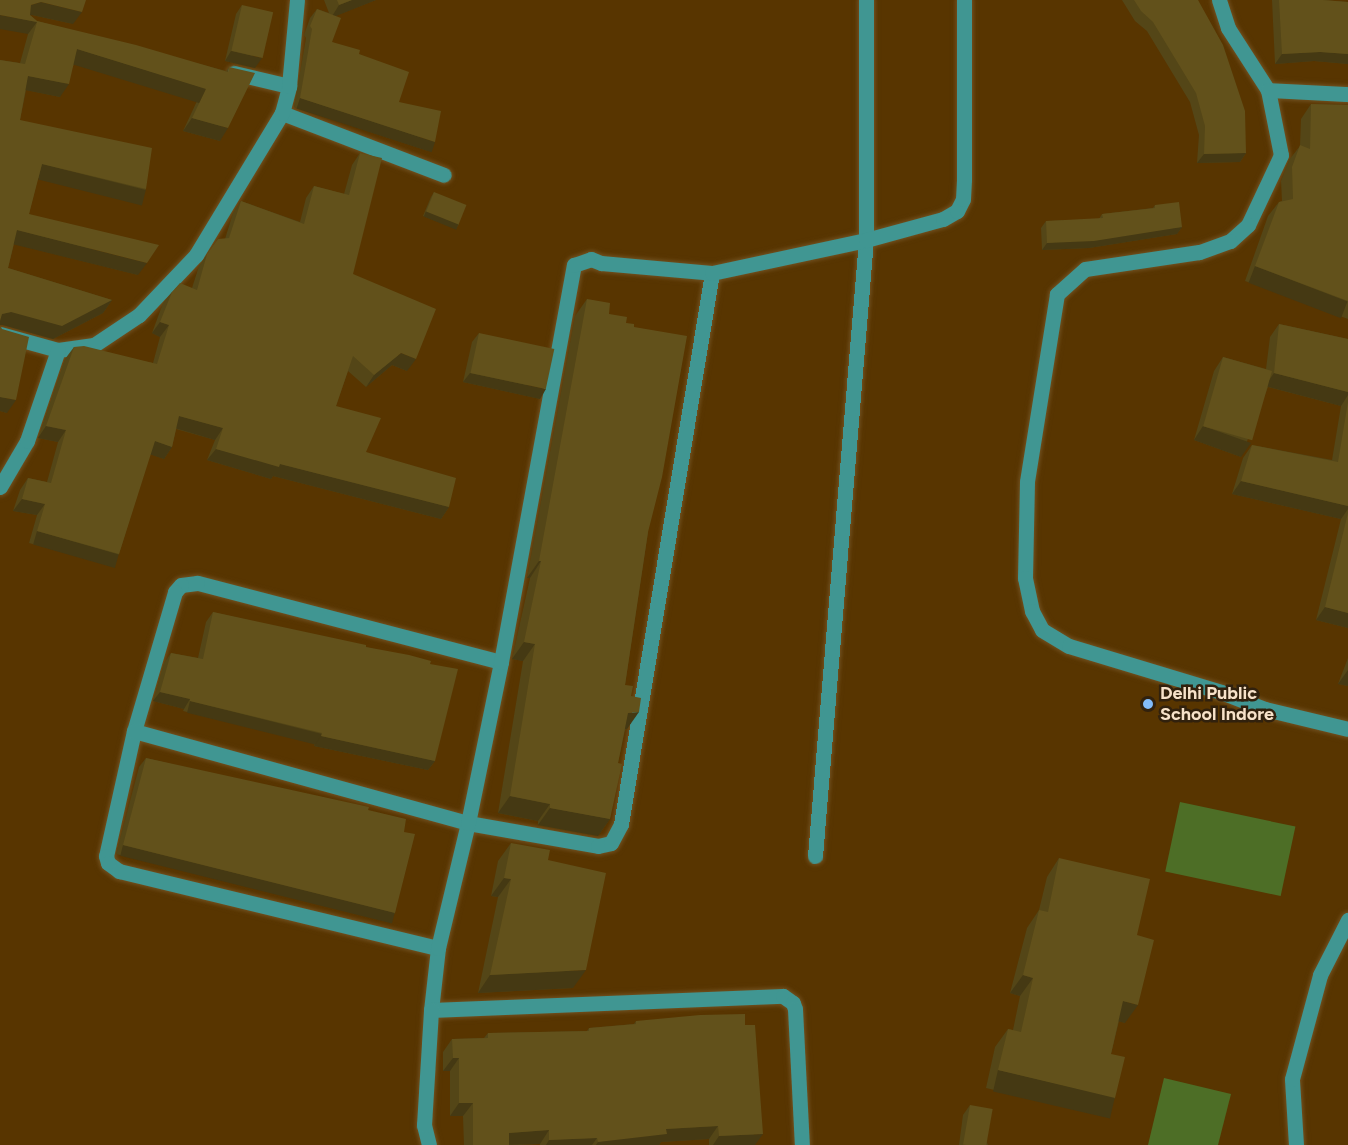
<!DOCTYPE html>
<html>
<head>
<meta charset="utf-8">
<style>
  body { margin:0 }
  #map { position:relative; width:1348px; height:1145px; overflow:hidden; background:#583500; font-family:Figtree,sans-serif }
  div>[style] { position:absolute }
  .green>* { inset:0; background:#4d6e26; transform-origin:0 0 }
  .roads { filter:drop-shadow(0 0 2px #715120) drop-shadow(0 0 2px #715120) }
  .minor>* { height:15px; margin:-7.5px; padding:0 7.5px; transform-origin:7.5px; border-radius:7.5px; background:#409692 }
  .wall>* { inset:0; background:#544617 }
  .shaded-wall>* { inset:0; background:#453913; transform-origin:0 0 }
  .building>* { inset:0; background:#62511b; transform-origin:0 0 }
  .dots>* { width:16px; height:16px; translate:-50% -50%; box-sizing:border-box; border:3px solid #31210d; border-radius:50% }
  span { translate:-50% -50%; white-space:nowrap; text-align:center; line-height:1.15; -webkit-text-stroke:5px #31210d; paint-order:stroke }
  .poi-label { font-size:18px; color:#f7e2c9; font-weight:700 }
  .left { translate:0 -50%; text-align:left }
</style>
</head>
<body>
<div id="map">
  <div class="green">
    <i style="left:1180px;top:802px;width:118px;height:71px;rotate:12deg"></i>
    <i style="clip-path:polygon(1164px 1078px,1231px 1094px,1218px 1145px,1148px 1145px)"></i>
  </div>
  <div class="roads">
    <div class="minor">
      <i style="left:1219px;top:0;width:29px;rotate:72deg"></i>
      <i style="left:1228px;top:28px;width:74px;rotate:57.2deg"></i>
      <i style="left:1268px;top:90px;width:66px;rotate:78.7deg"></i>
      <i style="left:1281px;top:155px;width:77px;rotate:115.2deg"></i>
      <i style="left:1248px;top:225px;width:24px;rotate:138deg"></i>
      <i style="left:1230px;top:241px;width:33px;rotate:160deg"></i>
      <i style="left:1199px;top:252px;width:115px;rotate:171.5deg"></i>
      <i style="left:1085px;top:269px;width:38px;rotate:138deg"></i>
      <i style="left:1057px;top:294px;width:190px;rotate:99.1deg"></i>
      <i style="left:1027px;top:482px;width:96px;rotate:91.2deg"></i>
      <i style="left:1025px;top:578px;width:34px;rotate:78deg"></i>
      <i style="left:1032px;top:611px;width:21px;rotate:62deg"></i>
      <i style="left:1042px;top:630px;width:31px;rotate:31deg"></i>
      <i style="left:1069px;top:646px;width:159px;rotate:16.8deg"></i>
      <i style="left:1221px;top:692px;width:47px;rotate:21.1deg"></i>
      <i style="left:1265px;top:709px;width:85px;rotate:13.5deg"></i>
      <i style="left:234px;top:73px;width:57px;rotate:13.3deg"></i>
      <i style="left:1268px;top:90px;width:80px;rotate:2.9deg"></i>
      <i style="left:282px;top:113px;width:173px;rotate:20.9deg"></i>
      <i style="left:0;top:334px;width:60px;rotate:15.4deg"></i>
      <i style="left:58px;top:350px;width:36px;rotate:-8deg"></i>
      <i style="left:94px;top:345px;width:54px;rotate:-33.7deg"></i>
      <i style="left:139px;top:315px;width:83px;rotate:-46.5deg"></i>
      <i style="left:196px;top:255px;width:166px;rotate:-58.8deg"></i>
      <i style="left:282px;top:113px;width:28px;rotate:-75deg"></i>
      <i style="left:289px;top:86px;width:86px;rotate:-84.7deg"></i>
      <i style="left:0;top:487px;width:53px;rotate:-59.6deg"></i>
      <i style="left:27px;top:441px;width:96px;rotate:-71.2deg"></i>
      <i style="left:501px;top:662px;width:314px;rotate:-165.4deg"></i>
      <i style="left:197px;top:583px;width:16px;rotate:173deg"></i>
      <i style="left:181px;top:585px;width:9px;rotate:131deg"></i>
      <i style="left:175px;top:592px;width:145px;rotate:106.4deg"></i>
      <i style="left:134px;top:731px;width:128px;rotate:102.6deg"></i>
      <i style="left:106px;top:856px;width:7px;rotate:74deg"></i>
      <i style="left:108px;top:863px;width:14px;rotate:36deg"></i>
      <i style="left:119px;top:871px;width:328px;rotate:13.6deg"></i>
      <i style="left:438px;top:948px;width:62px;rotate:96.4deg"></i>
      <i style="left:431px;top:1010px;width:352px;rotate:-2.3deg"></i>
      <i style="left:783px;top:996px;width:12px;rotate:35deg"></i>
      <i style="left:793px;top:1003px;width:6px;rotate:72deg"></i>
      <i style="left:795px;top:1009px;width:136px;rotate:87.1deg"></i>
      <i style="left:134px;top:731px;width:346px;rotate:15.4deg"></i>
      <i style="left:468px;top:823px;width:132px;rotate:10deg"></i>
      <i style="left:598px;top:846px;width:13px;rotate:-13deg"></i>
      <i style="left:611px;top:843px;width:21px;rotate:-62deg"></i>
      <i style="left:621px;top:824px;width:558px;rotate:-80.62deg"></i>
      <i style="left:815px;top:856px;width:618px;rotate:-85.27deg"></i>
      <i style="left:866px;top:240px;width:240px;rotate:-90deg"></i>
      <i style="left:438px;top:948px;width:129px;rotate:-76.5deg"></i>
      <i style="left:468px;top:823px;width:164px;rotate:-78.4deg"></i>
      <i style="left:501px;top:662px;width:404px;rotate:-79.6deg"></i>
      <i style="left:574px;top:265px;width:18px;rotate:-19deg"></i>
      <i style="left:591px;top:259px;width:11px;rotate:22deg"></i>
      <i style="left:601px;top:263px;width:111px;rotate:5.1deg"></i>
      <i style="left:712px;top:273px;width:157px;rotate:-12.1deg"></i>
      <i style="left:866px;top:240px;width:80px;rotate:-15.3deg"></i>
      <i style="left:943px;top:219px;width:16px;rotate:-30deg"></i>
      <i style="left:957px;top:211px;width:13px;rotate:-63deg"></i>
      <i style="left:963px;top:199px;width:20px;rotate:-87deg"></i>
      <i style="left:964px;top:179px;width:179px;rotate:-90deg"></i>
      <i style="left:429px;top:1145px;width:21px;rotate:-104deg"></i>
      <i style="left:424px;top:1125px;width:115px;rotate:-86.5deg"></i>
      <i style="left:1296px;top:1145px;width:66px;rotate:-93.5deg"></i>
      <i style="left:1292px;top:1079px;width:108px;rotate:-74.9deg"></i>
      <i style="left:1320px;top:975px;width:62px;rotate:-63deg"></i>
    </div>
  </div>
  <div class="wall">
    <i style="clip-path:polygon(0 0,73px 24px,32px 15px,30px 15px,37px 21px,226px 71px,229px 67px,220px 141px,183px 131px,197px 101px,74px 64px,60px 97px,26px 90px,20px 120px,146px 189px,137px 202px,38px 178px,29px 214px,138px 275px,14px 244px,8px 268px,112px 300px,103px 313px,53px 339px,3px 325px,0 325px,7px 413px,0 411px,0 60px,20px 63px,28px 34px)"></i>
    <i style="clip-path:polygon(324px 0,376px 0,335px 16px,332px 42px,359px 54px,399px 102px,428px 151px,294px 107px,306px 38px,304px 35px,310px 18px,317px 9px,329px 13px)"></i>
    <i style="clip-path:polygon(1122px 0,1198px 0,1246px 153px,1240px 162px,1197px 163px,1199px 135px,1190px 102px,1147px 31px,1135px 21px)"></i>
    <i style="clip-path:polygon(1272px 0,1323px 0,1348px 2px,1348px 64px,1314px 61px,1275px 64px)"></i>
    <i style="clip-path:polygon(242px 5px,255px 68px,225px 61px,236px 14px)"></i>
    <i style="clip-path:polygon(1311px 104px,1348px 105px,1348px 319px,1245px 281px,1268px 216px,1279px 202px,1282px 201px,1281px 181px,1289px 160px,1300px 146px,1301px 119px)"></i>
    <i style="clip-path:polygon(360px 153px,353px 274px,407px 371px,392px 365px,366px 387px,348px 371px,336px 406px,366px 452px,449px 507px,441px 519px,273px 476px,271px 479px,207px 460px,215px 440px,176px 429px,172px 447px,164px 459px,150px 454px,119px 554px,111px 566px,29px 543px,37px 515px,13px 511px,20px 490px,28px 478px,47px 482px,58px 442px,38px 438px,65px 359px,74px 347px,153px 363px,160px 337px,152px 333px,163px 303px,172px 292px,192px 288px,199px 266px,218px 239px,225px 239px,233px 213px,241px 201px,300px 222px,306px 198px,314px 186px,344px 194px,352px 165px)"></i>
    <i style="clip-path:polygon(434px 192px,459px 224px,456px 229px,423px 216px,431px 197px)"></i>
    <i style="clip-path:polygon(1155px 205px,1182px 227px,1177px 234px,1089px 248px,1042px 250px,1041px 228px,1046px 221px,1099px 219px,1102px 214px,1153px 208px)"></i>
    <i style="clip-path:polygon(587px 299px,609px 314px,634px 327px,648px 532px,625px 685px,627px 729px,625px 730px,618px 763px,610px 819px,598px 836px,538px 825px,538px 821px,498px 813px,523px 661px,512px 659px,530px 578px,527px 578px,575px 316px)"></i>
    <i style="clip-path:polygon(1279px 324px,1348px 339px,1348px 628px,1316px 620px,1341px 519px,1232px 494px,1243px 458px,1252px 445px,1332px 460px,1341px 406px,1268px 387px,1241px 457px,1194px 440px,1214px 371px,1223px 357px,1266px 369px,1270px 337px)"></i>
    <i style="clip-path:polygon(479px 333px,540px 399px,463px 382px,472px 342px)"></i>
    <i style="clip-path:polygon(213px 612px,366px 647px,430px 664px,435px 761px,428px 770px,314px 746px,315px 743px,183px 711px,184px 709px,153px 701px,164px 663px,171px 653px,198px 658px,206px 622px)"></i>
    <i style="clip-path:polygon(1348px 658px,1348px 686px,1338px 684px)"></i>
    <i style="clip-path:polygon(146px 758px,368px 810px,404px 832px,395px 913px,389px 922px,116px 854px,139px 767px)"></i>
    <i style="clip-path:polygon(511px 843px,548px 860px,573px 988px,478px 993px,498px 897px,491px 896px,498px 861px)"></i>
    <i style="clip-path:polygon(1059px 858px,1137px 935px,1125px 1023px,1119px 1021px,1111px 1054px,1115px 1098px,1103px 1116px,986px 1088px,995px 1047px,1008px 1029px,1013px 1030px,1020px 996px,1010px 993px,1027px 928px,1039px 910px,1047px 877px)"></i>
    <i style="clip-path:polygon(636px 1021px,745px 1025px,755px 1145px,709px 1145px,709px 1139px,661px 1142px,659px 1145px,540px 1145px,540px 1144px,519px 1145px,464px 1145px,463px 1116px,450px 1116px,450px 1071px,443px 1071px,443px 1052px,452px 1039px,484px 1038px,488px 1033px,587px 1031px,589px 1028px,634px 1024px)"></i>
    <i style="clip-path:polygon(970px 1105px,988px 1145px,959px 1145px,963px 1115px)"></i>
  </div>
  <div class="shaded-wall">
    <i style="clip-path:polygon(352px 0,376px 0,331px 18px,339px 5px)"></i>
    <i style="clip-path:polygon(41px 2px,82px 12px,73px 24px,32px 15px,23px 18px,31px 5px)"></i>
    <i style="clip-path:polygon(0 15px,37px 22px,28px 34px,0 29px)"></i>
    <i style="left:77px;top:49px;width:135px;height:16px;rotate:17deg"></i>
    <i style="clip-path:polygon(231px 51px,262px 58px,255px 68px,225px 61px)"></i>
    <i style="clip-path:polygon(1320px 52px,1348px 54px,1348px 64px,1314px 61px,1275px 64px,1282px 54px)"></i>
    <i style="clip-path:polygon(28px 76px,69px 84px,60px 97px,20px 89px)"></i>
    <i style="left:300px;top:98px;width:142px;height:11px;rotate:18deg"></i>
    <i style="clip-path:polygon(192px 118px,228px 128px,220px 141px,183px 131px)"></i>
    <i style="clip-path:polygon(1246px 153px,1240px 162px,1197px 163px,1204px 154px)"></i>
    <i style="left:42px;top:164px;width:107px;height:16px;rotate:14deg"></i>
    <i style="left:426px;top:211px;width:35px;height:6px;rotate:22deg"></i>
    <i style="clip-path:polygon(1182px 227px,1177px 234px,1089px 248px,1042px 250px,1047px 243px)"></i>
    <i style="clip-path:polygon(17px 230px,147px 263px,138px 275px,8px 243px)"></i>
    <i style="left:1255px;top:266px;width:99px;height:18px;rotate:21deg"></i>
    <i style="clip-path:polygon(112px 300px,103px 313px,53px 339px,3px 325px,0 325px,0 318px,2px 314px,11px 312px)"></i>
    <i style="clip-path:polygon(160px 322px,169px 325px,160px 337px,152px 333px)"></i>
    <i style="clip-path:polygon(401px 353px,416px 359px,407px 371px,392px 365px,366px 387px,374px 375px)"></i>
    <i style="clip-path:polygon(470px 373px,546px 389px,540px 399px,463px 382px)"></i>
    <i style="clip-path:polygon(1274px 373px,1348px 392px,1348px 395px,1341px 406px,1265px 386px)"></i>
    <i style="clip-path:polygon(0 397px,16px 400px,7px 413px,0 411px)"></i>
    <i style="clip-path:polygon(179px 416px,223px 428px,215px 440px,171px 427px)"></i>
    <i style="clip-path:polygon(46px 426px,66px 430px,58px 442px,38px 438px)"></i>
    <i style="clip-path:polygon(1203px 426px,1251px 443px,1241px 457px,1194px 440px)"></i>
    <i style="clip-path:polygon(155px 441px,172px 447px,164px 459px,146px 453px)"></i>
    <i style="clip-path:polygon(216px 449px,280px 464px,449px 507px,441px 519px,273px 476px,271px 479px,207px 460px)"></i>
    <i style="clip-path:polygon(1241px 481px,1348px 506px,1348px 509px,1341px 519px,1232px 494px)"></i>
    <i style="clip-path:polygon(22px 499px,45px 504px,37px 515px,13px 511px)"></i>
    <i style="left:37px;top:531px;width:85px;height:14px;rotate:16deg"></i>
    <i style="clip-path:polygon(539px 561px,541px 561px,530px 578px,527px 578px)"></i>
    <i style="clip-path:polygon(1325px 607px,1348px 613px,1348px 628px,1316px 620px)"></i>
    <i style="clip-path:polygon(524px 642px,535px 644px,523px 661px,512px 659px)"></i>
    <i style="clip-path:polygon(1348px 670px,1348px 686px,1338px 684px)"></i>
    <i style="clip-path:polygon(160px 692px,190px 699px,184px 709px,153px 701px)"></i>
    <i style="left:190px;top:701px;width:136px;height:12px;rotate:14deg"></i>
    <i style="clip-path:polygon(639px 712px,627px 729px,616px 730px,628px 713px)"></i>
    <i style="clip-path:polygon(321px 736px,435px 761px,428px 770px,314px 746px)"></i>
    <i style="clip-path:polygon(510px 796px,550px 804px,538px 821px,498px 813px)"></i>
    <i style="clip-path:polygon(550px 808px,610px 819px,598px 836px,538px 825px)"></i>
    <i style="left:123px;top:845px;width:280px;height:11px;rotate:14deg"></i>
    <i style="clip-path:polygon(504px 878px,511px 879px,498px 897px,491px 896px)"></i>
    <i style="clip-path:polygon(586px 970px,573px 988px,478px 993px,490px 975px)"></i>
    <i style="clip-path:polygon(1023px 975px,1033px 978px,1020px 996px,1010px 993px)"></i>
    <i style="clip-path:polygon(1123px 1001px,1138px 1005px,1125px 1023px,1110px 1019px)"></i>
    <i style="clip-path:polygon(453px 1058px,459px 1058px,450px 1071px,443px 1071px)"></i>
    <i style="left:998px;top:1070px;width:120px;height:22px;rotate:13deg"></i>
    <i style="clip-path:polygon(459px 1103px,473px 1103px,463px 1116px,450px 1116px)"></i>
    <i style="clip-path:polygon(718px 1126px,709px 1139px,661px 1142px,659px 1145px,596px 1145px,598px 1142px,666px 1129px)"></i>
    <i style="clip-path:polygon(549px 1130px,540px 1144px,501px 1145px,509px 1133px)"></i>
    <i style="clip-path:polygon(763px 1134px,755px 1145px,713px 1145px,719px 1136px)"></i>
    <i style="clip-path:polygon(597px 1138px,592px 1145px,546px 1145px,549px 1140px)"></i>
  </div>
  <div class="building">
    <i style="clip-path:polygon(0 0,86px 0,82px 12px,41px 2px,31px 5px,30px 15px,37px 21px,136px 45px,228px 72px,229px 67px,255px 73px,228px 128px,192px 118px,206px 89px,77px 49px,69px 84px,28px 76px,20px 120px,152px 148px,146px 189px,42px 164px,29px 214px,159px 245px,147px 263px,17px 230px,8px 268px,112px 300px,62px 326px,11px 312px,2px 314px,0 321px,0 60px,25px 64px,37px 22px,0 15px)"></i>
    <i style="clip-path:polygon(337px 0,352px 0,339px 5px)"></i>
    <i style="clip-path:polygon(1134px 0,1198px 0,1223px 45px,1245px 111px,1246px 153px,1204px 154px,1205px 126px,1196px 93px,1153px 22px,1141px 11px)"></i>
    <i style="clip-path:polygon(1279px 0,1323px 0,1348px 2px,1348px 54px,1320px 52px,1282px 54px)"></i>
    <i style="left:242px;top:5px;width:32px;height:47px;rotate:13deg"></i>
    <i style="clip-path:polygon(317px 9px,341px 18px,332px 42px,360px 50px,359px 54px,409px 72px,399px 102px,441px 111px,435px 142px,300px 98px,312px 29px,310px 26px)"></i>
    <i style="clip-path:polygon(1311px 104px,1348px 105px,1348px 301px,1255px 266px,1279px 202px,1293px 199px,1292px 167px,1300px 145px,1310px 149px)"></i>
    <i style="clip-path:polygon(360px 153px,382px 158px,353px 274px,436px 309px,416px 359px,401px 353px,374px 375px,353px 356px,336px 406px,381px 418px,366px 452px,456px 478px,449px 507px,280px 464px,279px 467px,216px 449px,223px 428px,179px 416px,172px 447px,155px 441px,119px 554px,37px 531px,45px 504px,22px 499px,28px 478px,51px 483px,66px 430px,46px 426px,74px 347px,84px 346px,157px 364px,169px 325px,160px 322px,172px 292px,180px 283px,197px 290px,207px 254px,218px 239px,229px 238px,241px 201px,304px 224px,314px 186px,349px 195px)"></i>
    <i style="left:434px;top:192px;width:35px;height:21px;rotate:22deg"></i>
    <i style="clip-path:polygon(1179px 202px,1182px 227px,1094px 241px,1047px 243px,1046px 221px,1103px 218px,1102px 214px,1155px 208px,1155px 205px)"></i>
    <i style="clip-path:polygon(587px 299px,610px 303px,609px 314px,627px 317px,626px 323px,634px 324px,634px 327px,687px 336px,662px 477px,648px 532px,625px 685px,633px 686px,631px 696px,641px 698px,639px 712px,628px 713px,618px 763px,622px 764px,610px 819px,550px 808px,550px 804px,510px 796px,535px 644px,524px 642px,541px 561px,539px 561px)"></i>
    <i style="clip-path:polygon(1279px 324px,1348px 339px,1348px 392px,1274px 373px)"></i>
    <i style="clip-path:polygon(0 325px,2px 329px,29px 337px,16px 400px,0 397px)"></i>
    <i style="left:479px;top:333px;width:77px;height:41px;rotate:12deg"></i>
    <i style="left:1223px;top:357px;width:51px;height:72px;rotate:16deg"></i>
    <i style="clip-path:polygon(1348px 402px,1348px 506px,1241px 481px,1252px 445px,1338px 462px)"></i>
    <i style="clip-path:polygon(1348px 513px,1348px 613px,1325px 607px)"></i>
    <i style="clip-path:polygon(213px 612px,366px 645px,366px 647px,409px 655px,431px 661px,430px 664px,458px 669px,435px 761px,321px 736px,322px 733px,190px 701px,190px 699px,160px 692px,171px 653px,203px 659px)"></i>
    <i style="clip-path:polygon(146px 758px,369px 807px,368px 810px,406px 819px,404px 832px,415px 834px,395px 913px,123px 845px)"></i>
    <i style="clip-path:polygon(511px 843px,550px 850px,548px 860px,606px 873px,586px 970px,490px 975px,511px 879px,504px 878px)"></i>
    <i style="clip-path:polygon(1059px 858px,1150px 879px,1137px 935px,1154px 940px,1138px 1005px,1123px 1001px,1111px 1054px,1125px 1057px,1115px 1098px,998px 1070px,1008px 1029px,1021px 1032px,1033px 978px,1023px 975px,1039px 910px,1048px 912px)"></i>
    <i style="clip-path:polygon(745px 1014px,745px 1025px,755px 1025px,763px 1134px,719px 1136px,718px 1126px,666px 1129px,667px 1134px,598px 1142px,597px 1138px,549px 1140px,549px 1130px,509px 1133px,509px 1145px,473px 1145px,473px 1103px,459px 1103px,459px 1058px,453px 1058px,452px 1039px,488px 1038px,488px 1033px,589px 1031px,589px 1028px,636px 1024px,636px 1021px,700px 1015px)"></i>
    <i style="left:970px;top:1105px;width:23px;height:40px;rotate:10deg"></i>
  </div>
  <div class="dots">
    <i style="left:1148px;top:704px;background:#82bcfa"></i>
  </div>
  <div class="poi-label">
    <span class="left" style="left:1160px;top:704px">Delhi Public<br>School Indore</span>
  </div>
</div>
</body>
</html>
